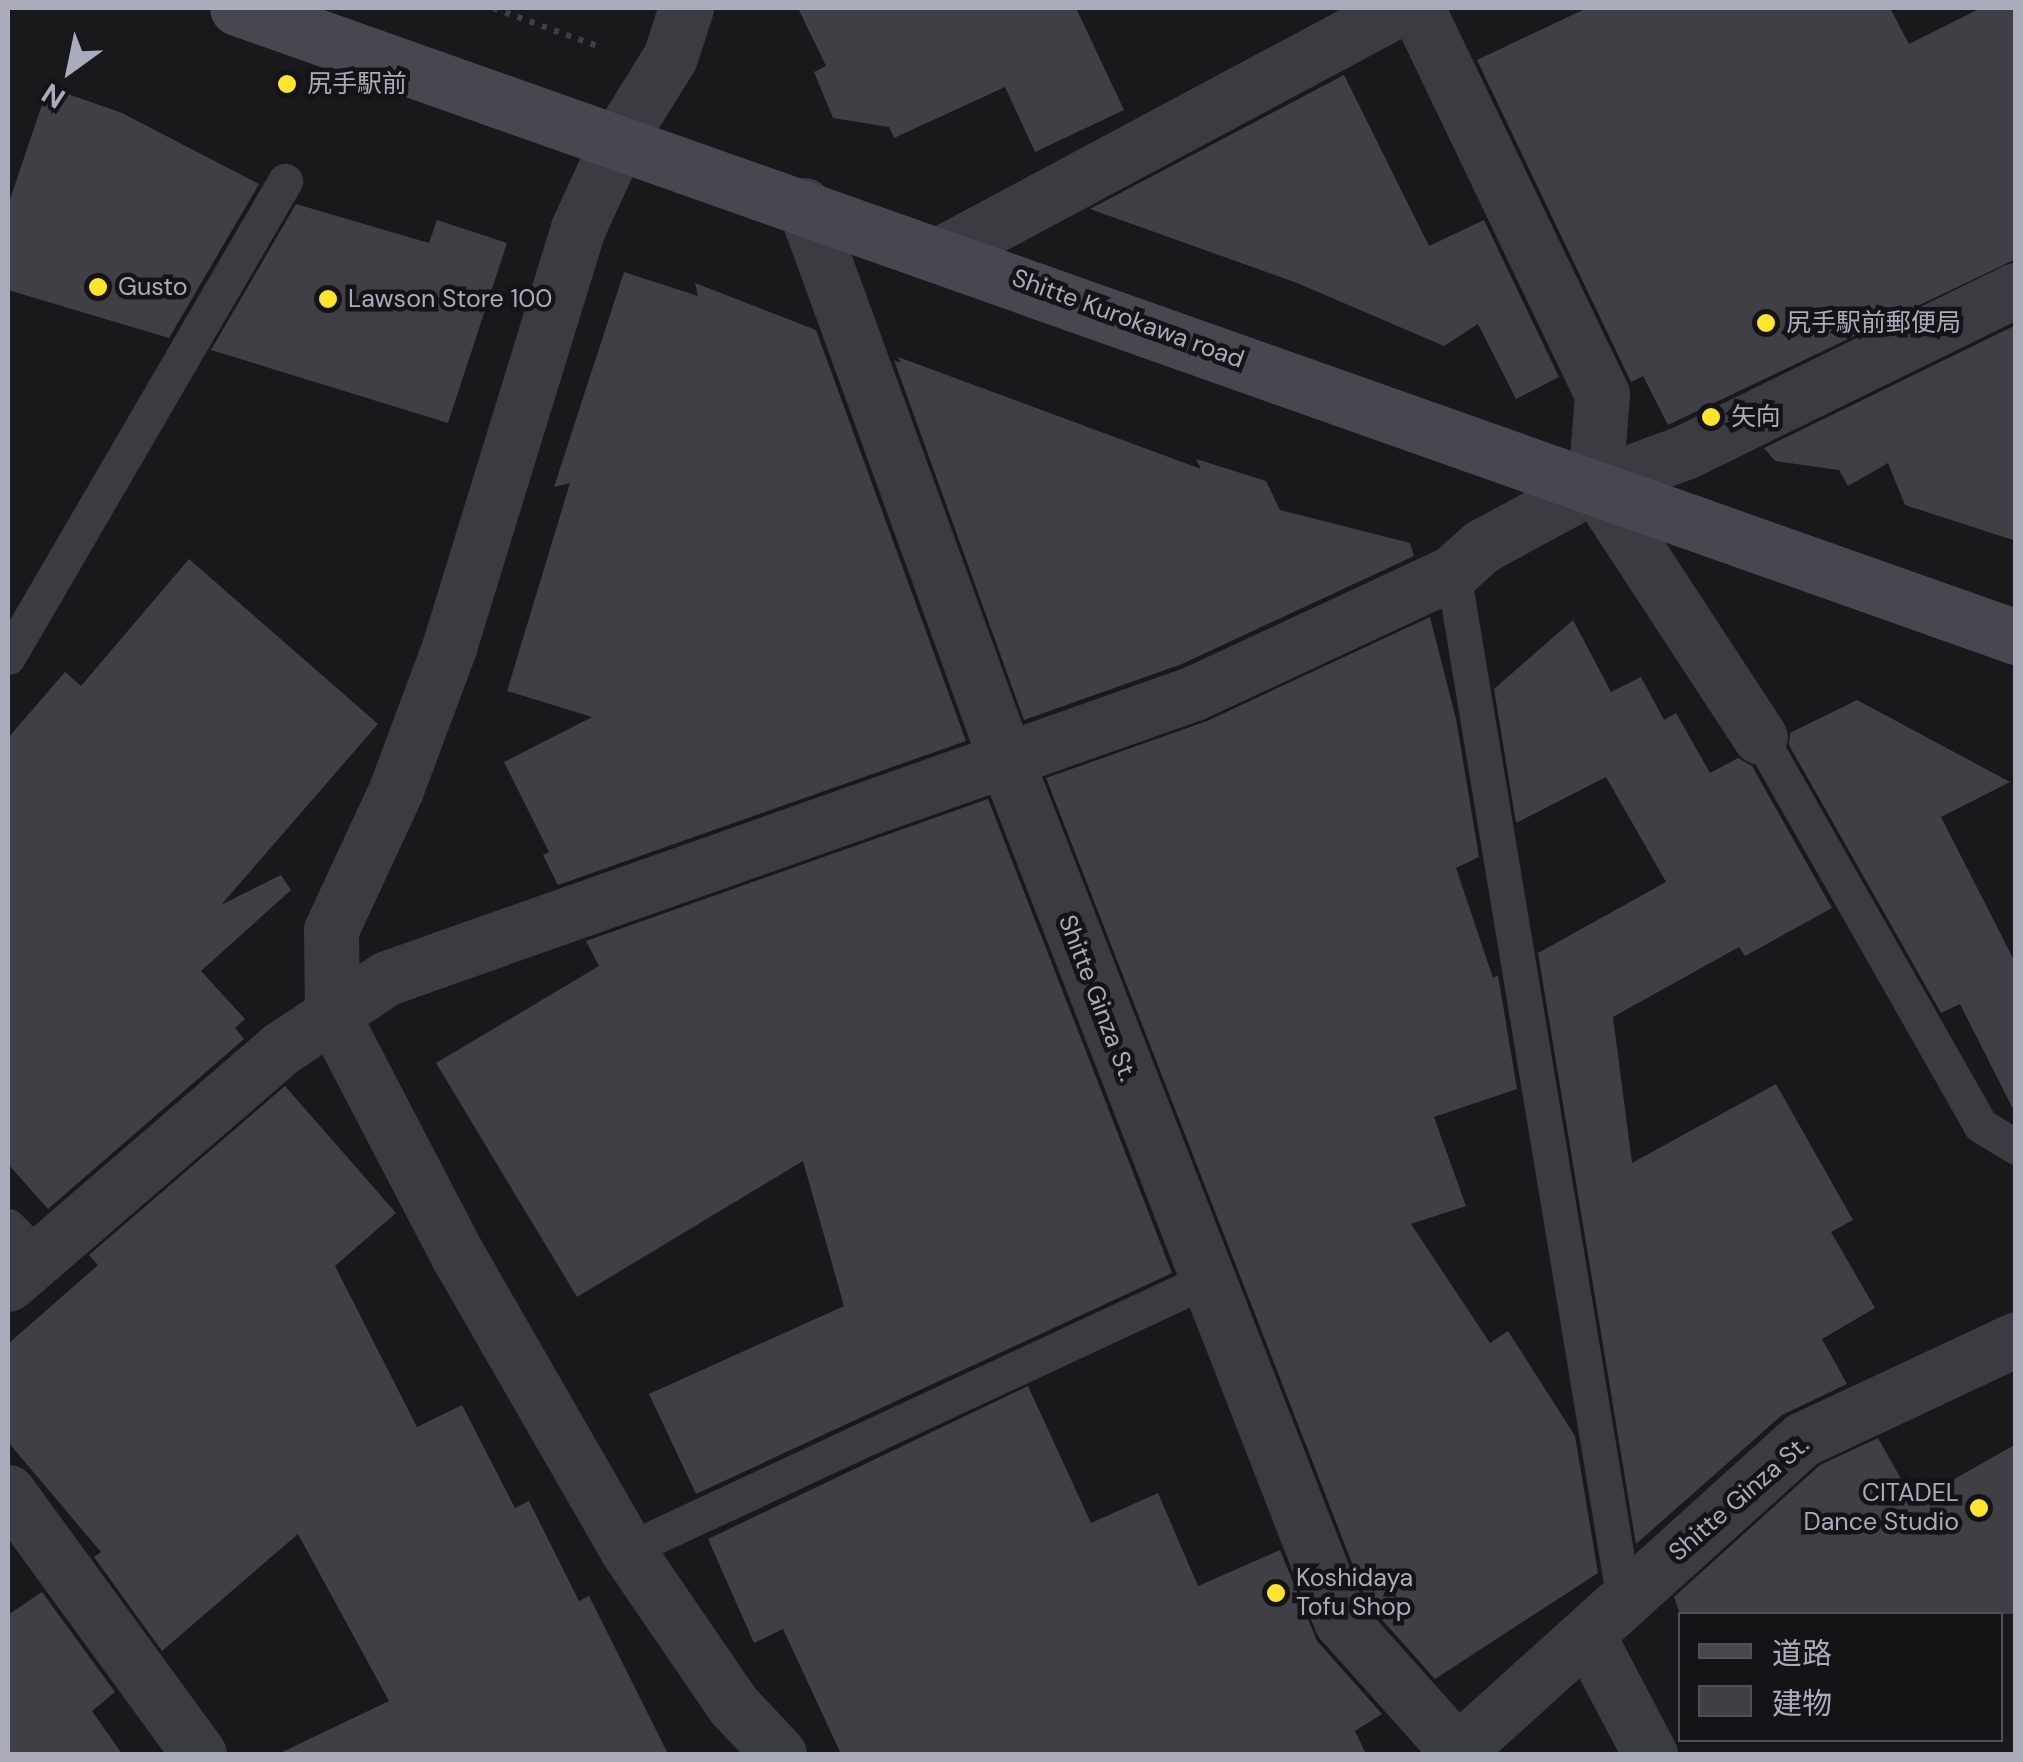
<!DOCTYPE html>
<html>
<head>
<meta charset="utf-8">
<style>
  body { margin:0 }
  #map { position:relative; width:2023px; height:1762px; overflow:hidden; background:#19181b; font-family:"DM Sans","Noto Sans JP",sans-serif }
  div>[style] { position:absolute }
  .building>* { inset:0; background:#403f45 }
  .path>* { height:6px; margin-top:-3px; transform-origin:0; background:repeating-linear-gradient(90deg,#3f3f47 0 5px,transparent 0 13px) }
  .lane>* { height:35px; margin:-17.5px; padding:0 17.5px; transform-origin:17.5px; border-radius:17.5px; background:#3b3b42 }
  .street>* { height:55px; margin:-27.5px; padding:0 27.5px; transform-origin:27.5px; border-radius:27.5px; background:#3b3b42 }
  .secondary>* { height:55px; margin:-27.5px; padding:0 27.5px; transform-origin:27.5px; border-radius:27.5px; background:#474750 }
  .dots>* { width:28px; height:28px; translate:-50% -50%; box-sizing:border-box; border:5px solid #141316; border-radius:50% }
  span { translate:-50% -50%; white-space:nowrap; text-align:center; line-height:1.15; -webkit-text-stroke:9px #141316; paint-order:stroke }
  .poi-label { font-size:25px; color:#aaabbb }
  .left { translate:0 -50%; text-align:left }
  .right { translate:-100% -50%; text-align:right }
  .street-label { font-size:25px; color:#aaabbb }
  .frame { position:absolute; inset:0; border:10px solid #aaabbb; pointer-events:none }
  .legend { position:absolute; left:1678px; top:1612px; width:325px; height:130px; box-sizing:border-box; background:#141316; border:2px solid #505058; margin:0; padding:12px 18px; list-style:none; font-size:30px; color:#aaabbb }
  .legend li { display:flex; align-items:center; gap:20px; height:50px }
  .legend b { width:50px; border:2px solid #505058 }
  .north { position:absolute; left:20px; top:20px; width:100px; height:100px; -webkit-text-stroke:8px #141316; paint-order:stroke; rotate:213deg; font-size:28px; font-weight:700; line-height:40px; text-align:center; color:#aaabbb }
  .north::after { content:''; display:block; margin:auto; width:35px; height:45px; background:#aaabbb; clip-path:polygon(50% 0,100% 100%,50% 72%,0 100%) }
</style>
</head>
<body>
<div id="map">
  <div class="building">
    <i style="clip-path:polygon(798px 8px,1076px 8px,1124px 110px,1035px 152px,1005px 87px,894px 138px,889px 127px,833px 118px,814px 72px,826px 66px)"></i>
    <i style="clip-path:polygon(1587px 8px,1890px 8px,1909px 44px,1981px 8px,2016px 8px,2016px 259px,1668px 425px,1643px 376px,1631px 382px,1477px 60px)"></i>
    <i style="clip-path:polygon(1344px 75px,1429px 246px,1484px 220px,1559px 377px,1516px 399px,1478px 324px,1444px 346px,1297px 283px,1090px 209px)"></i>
    <i style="clip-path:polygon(48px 87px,122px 113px,259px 184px,169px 338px,8px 290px,8px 205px)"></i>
    <i style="clip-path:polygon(296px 204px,429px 243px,437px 220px,507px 243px,448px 423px,211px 350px)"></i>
    <i style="clip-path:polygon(624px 272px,698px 296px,695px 283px,816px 330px,966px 741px,558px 885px,543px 855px,549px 852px,504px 762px,592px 717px,507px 691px,570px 483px,554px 487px)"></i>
    <i style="clip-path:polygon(2016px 325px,2016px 541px,1905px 505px,1888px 463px,1848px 486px,1839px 470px,1775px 461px,1764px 448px)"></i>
    <i style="clip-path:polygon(898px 357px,1201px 469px,1196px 459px,1266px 481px,1280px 510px,1410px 543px,1414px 556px,1182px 664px,1024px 720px,894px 360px,901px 363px)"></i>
    <i style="clip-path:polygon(189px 559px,378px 724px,221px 905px,281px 875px,291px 890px,201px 971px,245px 1019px,235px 1028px,244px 1039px,48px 1209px,8px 1164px,8px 738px,65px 672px,81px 686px)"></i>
    <i style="clip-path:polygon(1430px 617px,1456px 719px,1479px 857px,1456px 868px,1493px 978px,1498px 975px,1517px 1089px,1434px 1117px,1466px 1206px,1411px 1224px,1490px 1343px,1508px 1331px,1575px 1436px,1598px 1573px,1435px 1679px,1368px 1604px,1046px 778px,1207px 721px)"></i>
    <i style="clip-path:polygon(1573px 620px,1611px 692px,1641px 677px,1664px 720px,1676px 713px,1710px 773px,1738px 758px,1752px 766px,1832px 908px,1745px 956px,1739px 947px,1613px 1017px,1632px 1163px,1776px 1084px,1853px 1220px,1831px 1232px,1875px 1308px,1822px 1339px,1847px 1384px,1782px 1415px,1636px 1544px,1538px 953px,1666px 882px,1606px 777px,1516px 823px,1494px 689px)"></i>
    <i style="clip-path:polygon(1857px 700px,2010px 782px,1941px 817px,2016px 964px,2016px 1115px,1960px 1004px,1941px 1013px,1789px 745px,1790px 733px)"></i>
    <i style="clip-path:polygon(988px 799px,1172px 1273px,696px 1494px,649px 1394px,844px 1306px,803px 1161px,577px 1297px,436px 1063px,599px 966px,586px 941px)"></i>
    <i style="clip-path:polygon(285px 1086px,396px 1213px,335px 1266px,417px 1427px,462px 1405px,515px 1508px,529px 1501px,579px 1601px,589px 1596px,668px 1754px,278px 1754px,389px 1701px,298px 1534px,162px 1651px,94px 1557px,101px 1552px,8px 1442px,8px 1344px,98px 1265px,89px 1255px)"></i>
    <i style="clip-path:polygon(1028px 1386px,1091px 1523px,1158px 1493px,1198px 1586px,1280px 1550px,1317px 1641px,1382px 1714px,1355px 1731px,1366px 1754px,841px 1754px,783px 1629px,754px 1643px,708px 1539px)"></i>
    <i style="clip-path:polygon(1878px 1438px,1914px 1502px,2016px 1444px,2016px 1614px,1680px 1614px,1674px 1597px,1820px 1465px)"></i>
    <i style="clip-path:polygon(42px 1592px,115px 1692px,92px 1711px,122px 1754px,8px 1754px,8px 1615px)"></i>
  </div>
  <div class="path">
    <i style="left:493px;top:8px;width:114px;rotate:20deg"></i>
  </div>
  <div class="lane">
    <i style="left:1453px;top:572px;width:1043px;rotate:80.56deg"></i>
    <i style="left:8px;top:657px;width:551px;rotate:-59.8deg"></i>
    <i style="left:1760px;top:737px;width:446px;rotate:60.4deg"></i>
    <i style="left:1980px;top:1125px;width:42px;rotate:31.4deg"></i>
    <i style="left:8px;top:1226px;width:42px;rotate:45deg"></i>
    <i style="left:627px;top:1550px;width:637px;rotate:-25deg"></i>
  </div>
  <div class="street">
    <i style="left:686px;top:8px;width:52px;rotate:108.1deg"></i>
    <i style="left:670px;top:57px;width:99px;rotate:121.8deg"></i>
    <i style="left:618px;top:141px;width:96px;rotate:114.7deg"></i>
    <i style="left:578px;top:228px;width:436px;rotate:107.1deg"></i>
    <i style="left:450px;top:645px;width:157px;rotate:110.5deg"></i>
    <i style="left:395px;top:792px;width:152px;rotate:114.9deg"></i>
    <i style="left:331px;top:930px;width:84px;rotate:89.3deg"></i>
    <i style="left:332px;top:1014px;width:271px;rotate:62.5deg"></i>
    <i style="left:457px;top:1254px;width:341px;rotate:60.1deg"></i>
    <i style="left:627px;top:1550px;width:189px;rotate:55.6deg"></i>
    <i style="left:734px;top:1706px;width:66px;rotate:46.8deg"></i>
    <i style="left:1417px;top:8px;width:428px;rotate:64.4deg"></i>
    <i style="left:1602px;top:394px;width:91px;rotate:94.4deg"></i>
    <i style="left:1595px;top:485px;width:301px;rotate:56.8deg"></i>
    <i style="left:804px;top:205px;width:594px;rotate:70.01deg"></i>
    <i style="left:1007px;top:763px;width:921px;rotate:68.73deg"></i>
    <i style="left:1341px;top:1621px;width:176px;rotate:48.2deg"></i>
    <i style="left:942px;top:253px;width:519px;rotate:-28.14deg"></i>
    <i style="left:8px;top:1284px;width:359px;rotate:-40.8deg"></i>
    <i style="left:280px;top:1049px;width:128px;rotate:-33.6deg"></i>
    <i style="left:387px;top:978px;width:856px;rotate:-19.45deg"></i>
    <i style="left:1194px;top:693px;width:286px;rotate:-25deg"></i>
    <i style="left:1453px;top:572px;width:39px;rotate:-42deg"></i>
    <i style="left:1482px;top:546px;width:128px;rotate:-28.4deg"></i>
    <i style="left:1595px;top:485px;width:96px;rotate:-20.1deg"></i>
    <i style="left:1685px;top:452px;width:369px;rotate:-26.1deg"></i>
    <i style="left:8px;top:1492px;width:324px;rotate:53.9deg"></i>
    <i style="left:1587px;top:1634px;width:136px;rotate:62.3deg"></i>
    <i style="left:1454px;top:1754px;width:470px;rotate:-42.1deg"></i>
    <i style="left:1803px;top:1439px;width:235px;rotate:-25.1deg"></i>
  </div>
  <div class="secondary">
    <i style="left:237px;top:8px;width:1887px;rotate:19.47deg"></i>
  </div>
  <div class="dots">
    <i style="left:287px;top:84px;background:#fee42d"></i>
    <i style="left:98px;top:287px;background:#fee42d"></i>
    <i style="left:328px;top:299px;background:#fee42d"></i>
    <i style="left:1766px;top:323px;background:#fee42d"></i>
    <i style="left:1711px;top:417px;background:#fee42d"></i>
    <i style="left:1979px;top:1508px;background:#fee42d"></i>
    <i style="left:1276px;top:1593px;background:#fee42d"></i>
  </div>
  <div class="poi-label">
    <span class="left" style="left:307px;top:84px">尻手駅前</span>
    <span class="left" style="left:118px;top:287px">Gusto</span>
    <span class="left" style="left:348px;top:299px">Lawson Store 100</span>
    <span class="left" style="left:1786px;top:323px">尻手駅前郵便局</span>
    <span class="left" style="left:1731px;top:417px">矢向</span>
    <span class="right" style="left:1959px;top:1508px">CITADEL<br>Dance Studio</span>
    <span class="left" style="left:1296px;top:1593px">Koshidaya<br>Tofu Shop</span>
  </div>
  <div class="street-label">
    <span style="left:1128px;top:319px;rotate:20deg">Shitte Kurokawa road</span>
    <span style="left:1097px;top:998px;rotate:69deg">Shitte Ginza St.</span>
    <span style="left:1739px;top:1499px;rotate:-41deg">Shitte Ginza St.</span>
  </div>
  <div class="frame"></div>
  <ul class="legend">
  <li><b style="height:12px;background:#474750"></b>道路</li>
  <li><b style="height:28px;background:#403f45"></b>建物</li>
  </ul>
  <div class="north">N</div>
</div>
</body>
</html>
